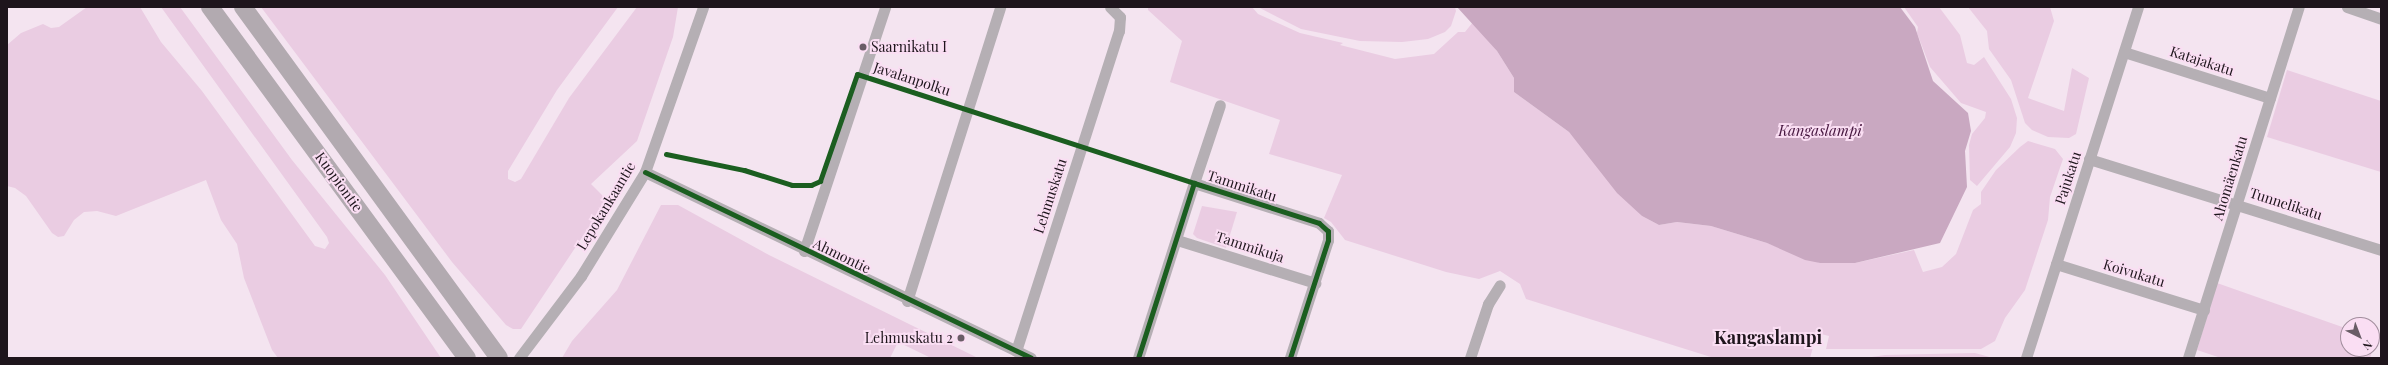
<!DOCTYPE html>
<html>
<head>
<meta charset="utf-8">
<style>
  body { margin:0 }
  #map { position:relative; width:2388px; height:365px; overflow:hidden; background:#f4e4f0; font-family:"Playfair Display",serif }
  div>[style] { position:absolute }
  .green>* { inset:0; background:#eacce2 }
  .water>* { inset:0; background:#c9a8c1 }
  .minor>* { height:11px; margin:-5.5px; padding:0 5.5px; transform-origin:5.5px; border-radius:5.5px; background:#b5afb4 }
  .trunk>* { height:18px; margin:-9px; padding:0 9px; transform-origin:9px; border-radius:9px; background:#b2aab0 }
  .cycleway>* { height:5px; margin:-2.5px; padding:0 2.5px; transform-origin:2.5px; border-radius:2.5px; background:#1b5e20 }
  .dots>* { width:11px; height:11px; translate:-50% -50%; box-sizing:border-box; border:2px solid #fadef3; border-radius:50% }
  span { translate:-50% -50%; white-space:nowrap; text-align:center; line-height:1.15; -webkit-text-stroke:4px #fadef3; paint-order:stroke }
  .poi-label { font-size:14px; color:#1e151c }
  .left { translate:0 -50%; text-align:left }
  .right { translate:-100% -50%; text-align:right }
  .street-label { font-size:14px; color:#1e151c }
  .water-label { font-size:15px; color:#45153e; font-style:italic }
  .district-label { font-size:18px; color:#1e151c; font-weight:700 }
  .frame { position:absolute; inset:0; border:8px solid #1e151c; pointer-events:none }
  .north { position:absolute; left:2340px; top:317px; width:40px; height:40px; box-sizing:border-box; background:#fadef3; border:1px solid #a28e9d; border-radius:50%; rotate:138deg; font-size:11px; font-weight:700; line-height:16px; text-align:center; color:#1e151c }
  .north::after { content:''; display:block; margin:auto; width:14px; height:18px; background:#695d66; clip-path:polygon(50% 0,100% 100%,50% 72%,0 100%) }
</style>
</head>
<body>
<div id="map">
  <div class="green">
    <i style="clip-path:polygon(87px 7px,140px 7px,161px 42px,202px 91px,315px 246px,325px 249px,329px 243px,327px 237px,161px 7px,180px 7px,292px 160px,385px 275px,441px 358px,278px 358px,272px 350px,244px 278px,237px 244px,221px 220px,206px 180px,116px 216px,97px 211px,84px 212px,74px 220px,64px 236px,58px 237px,52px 233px,26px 196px,15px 188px,7px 186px,7px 45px,21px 33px,43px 24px,51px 28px,59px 27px)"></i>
    <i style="clip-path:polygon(261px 7px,618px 7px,557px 90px,508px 171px,508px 179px,515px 182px,521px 179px,569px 98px,637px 7px,678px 7px,673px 37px,637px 141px,591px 184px,607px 200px,521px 329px,513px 329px,506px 325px,452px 262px)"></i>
    <i style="clip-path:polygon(1148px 7px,1252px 7px,1258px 14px,1300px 33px,1343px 43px,1340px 45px,1395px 59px,1434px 54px,1458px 32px,1465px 32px,1473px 22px,1497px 51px,1514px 78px,1514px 92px,1569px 132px,1642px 216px,1659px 225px,1677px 222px,1711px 226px,1767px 243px,1820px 263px,1855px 263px,1914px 250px,1923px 272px,1942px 267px,1956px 254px,1973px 210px,1981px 204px,1981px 192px,1996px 170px,2020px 147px,2028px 141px,2055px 149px,2063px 159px,2050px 197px,2048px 220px,2025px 290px,2005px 318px,1995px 341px,1981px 349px,1826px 349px,1829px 336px,1817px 333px,1810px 358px,1714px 358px,1526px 299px,1520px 284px,1500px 271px,1479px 279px,1446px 272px,1345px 240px,1331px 222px,1324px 218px,1342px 175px,1269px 154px,1280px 120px,1170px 82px,1182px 41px,1148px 10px)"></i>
    <i style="clip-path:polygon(1258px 7px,1455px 7px,1456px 11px,1451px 26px,1445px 32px,1428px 39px,1402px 42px,1360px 41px,1301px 29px)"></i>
    <i style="clip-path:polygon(1904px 7px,1939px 7px,1960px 35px,1967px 63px,1974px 65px,1984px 57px,2011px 99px,2017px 118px,2016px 133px,2010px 147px,1977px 186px,1970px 180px,1969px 145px,1972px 134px,1985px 118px,1986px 112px,1961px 103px,1930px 67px,1917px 33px,1918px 27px)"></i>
    <i style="clip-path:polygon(1968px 7px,2050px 7px,2054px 21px,2028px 98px,2064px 111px,2072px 68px,2089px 78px,2076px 134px,2069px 138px,2048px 137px,2032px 130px,2025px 123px,2011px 80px,1989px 49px,1987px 31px)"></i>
    <i style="clip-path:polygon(2287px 70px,2381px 101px,2381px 172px,2267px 137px)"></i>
    <i style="clip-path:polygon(661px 205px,678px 205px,769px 255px,978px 358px,931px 358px,898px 342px,890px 358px,562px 358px,572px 341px,617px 290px)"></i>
    <i style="clip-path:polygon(1202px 206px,1237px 212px,1226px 248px,1197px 238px,1193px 234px)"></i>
    <i style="clip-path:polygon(2217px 283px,2348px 329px,2348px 349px,2372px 349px,2372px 338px,2376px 339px,2370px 358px,2221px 358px,2197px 350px)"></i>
    <i style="clip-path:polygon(1975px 353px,1993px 358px,1865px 358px,1885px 355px)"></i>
  </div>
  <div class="water">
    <i style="clip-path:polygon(1457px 7px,1900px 7px,1915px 27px,1933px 81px,1968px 113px,1971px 131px,1965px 151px,1967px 187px,1940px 243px,1855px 263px,1820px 263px,1805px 260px,1767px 243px,1711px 226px,1677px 222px,1659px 225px,1642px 216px,1617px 193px,1569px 132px,1514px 92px,1514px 78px,1497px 51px)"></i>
  </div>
  <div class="minor">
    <i style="left:2347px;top:7px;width:36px;rotate:19deg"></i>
    <i style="left:2124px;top:52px;width:153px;rotate:17.5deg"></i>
    <i style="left:2089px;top:159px;width:306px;rotate:17.3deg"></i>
    <i style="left:645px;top:172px;width:428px;rotate:25.7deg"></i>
    <i style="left:1194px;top:183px;width:82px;rotate:-71.6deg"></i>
    <i style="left:1177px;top:240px;width:145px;rotate:17.3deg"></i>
    <i style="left:804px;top:251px;width:257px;rotate:-71.6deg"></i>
    <i style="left:2056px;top:264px;width:155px;rotate:17.3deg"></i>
    <i style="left:907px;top:301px;width:308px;rotate:-72.4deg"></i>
    <i style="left:1016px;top:351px;width:336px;rotate:-72.2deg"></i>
    <i style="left:1119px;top:31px;width:14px;rotate:-86deg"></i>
    <i style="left:1120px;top:17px;width:14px;rotate:-135deg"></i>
    <i style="left:519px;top:358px;width:103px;rotate:-52.9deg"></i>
    <i style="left:581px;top:276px;width:122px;rotate:-58.4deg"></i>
    <i style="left:645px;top:172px;width:175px;rotate:-70.6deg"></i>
    <i style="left:1138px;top:358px;width:184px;rotate:-72.3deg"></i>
    <i style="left:1194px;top:183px;width:131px;rotate:17.7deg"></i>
    <i style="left:1319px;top:223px;width:12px;rotate:42deg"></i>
    <i style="left:1328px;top:231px;width:9px;rotate:90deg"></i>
    <i style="left:1328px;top:240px;width:124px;rotate:107.9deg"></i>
    <i style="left:1470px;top:358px;width:57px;rotate:-71.6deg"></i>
    <i style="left:1488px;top:304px;width:22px;rotate:-58deg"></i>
    <i style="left:2026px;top:358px;width:368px;rotate:-72.3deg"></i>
    <i style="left:2188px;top:358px;width:368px;rotate:-72.5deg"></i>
  </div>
  <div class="trunk">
    <i style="left:210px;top:7px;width:435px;rotate:53.8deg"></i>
    <i style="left:243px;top:7px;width:434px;rotate:53.9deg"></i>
  </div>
  <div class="cycleway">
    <i style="left:666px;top:154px;width:80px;rotate:11.6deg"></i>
    <i style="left:744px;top:170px;width:50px;rotate:17.4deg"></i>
    <i style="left:792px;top:185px;width:19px"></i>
    <i style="left:811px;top:185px;width:10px;rotate:-24deg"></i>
    <i style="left:820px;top:181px;width:113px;rotate:-70.9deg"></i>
    <i style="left:857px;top:74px;width:354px;rotate:17.9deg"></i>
    <i style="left:645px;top:172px;width:428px;rotate:25.7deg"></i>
    <i style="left:1138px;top:358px;width:184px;rotate:-72.3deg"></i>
    <i style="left:1194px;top:183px;width:131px;rotate:17.7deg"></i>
    <i style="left:1319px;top:223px;width:12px;rotate:42deg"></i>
    <i style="left:1328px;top:231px;width:9px;rotate:90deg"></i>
    <i style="left:1328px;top:240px;width:124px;rotate:107.9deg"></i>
  </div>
  <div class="dots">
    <i style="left:863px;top:47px;background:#695d66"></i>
    <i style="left:961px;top:338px;background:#695d66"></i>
  </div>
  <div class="poi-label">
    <span class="left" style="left:871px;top:47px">Saarnikatu I</span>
    <span class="right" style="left:953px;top:338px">Lehmuskatu 2</span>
  </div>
  <div class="street-label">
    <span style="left:2202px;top:61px;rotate:18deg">Katajakatu</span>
    <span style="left:912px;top:79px;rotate:18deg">Javalanpolku</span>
    <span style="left:2068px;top:178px;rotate:-72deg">Pajukatu</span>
    <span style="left:2230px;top:178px;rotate:-73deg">Ahomäenkatu</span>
    <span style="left:339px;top:182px;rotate:54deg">Kuopiontie</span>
    <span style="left:1242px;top:186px;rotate:18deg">Tammikatu</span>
    <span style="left:1050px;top:196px;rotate:-72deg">Lehmuskatu</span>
    <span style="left:2286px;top:204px;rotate:18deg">Tunnelikatu</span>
    <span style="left:606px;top:206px;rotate:-59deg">Lepokankaantie</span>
    <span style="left:1250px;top:247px;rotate:18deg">Tammikuja</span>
    <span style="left:842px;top:256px;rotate:26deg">Ahmontie</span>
    <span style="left:2134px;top:273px;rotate:17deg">Koivukatu</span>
  </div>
  <div class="water-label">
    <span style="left:1820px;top:131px">Kangaslampi</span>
  </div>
  <div class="district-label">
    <span style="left:1768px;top:337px">Kangaslampi</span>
  </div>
  <div class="frame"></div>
  <div class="north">N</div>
</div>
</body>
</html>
